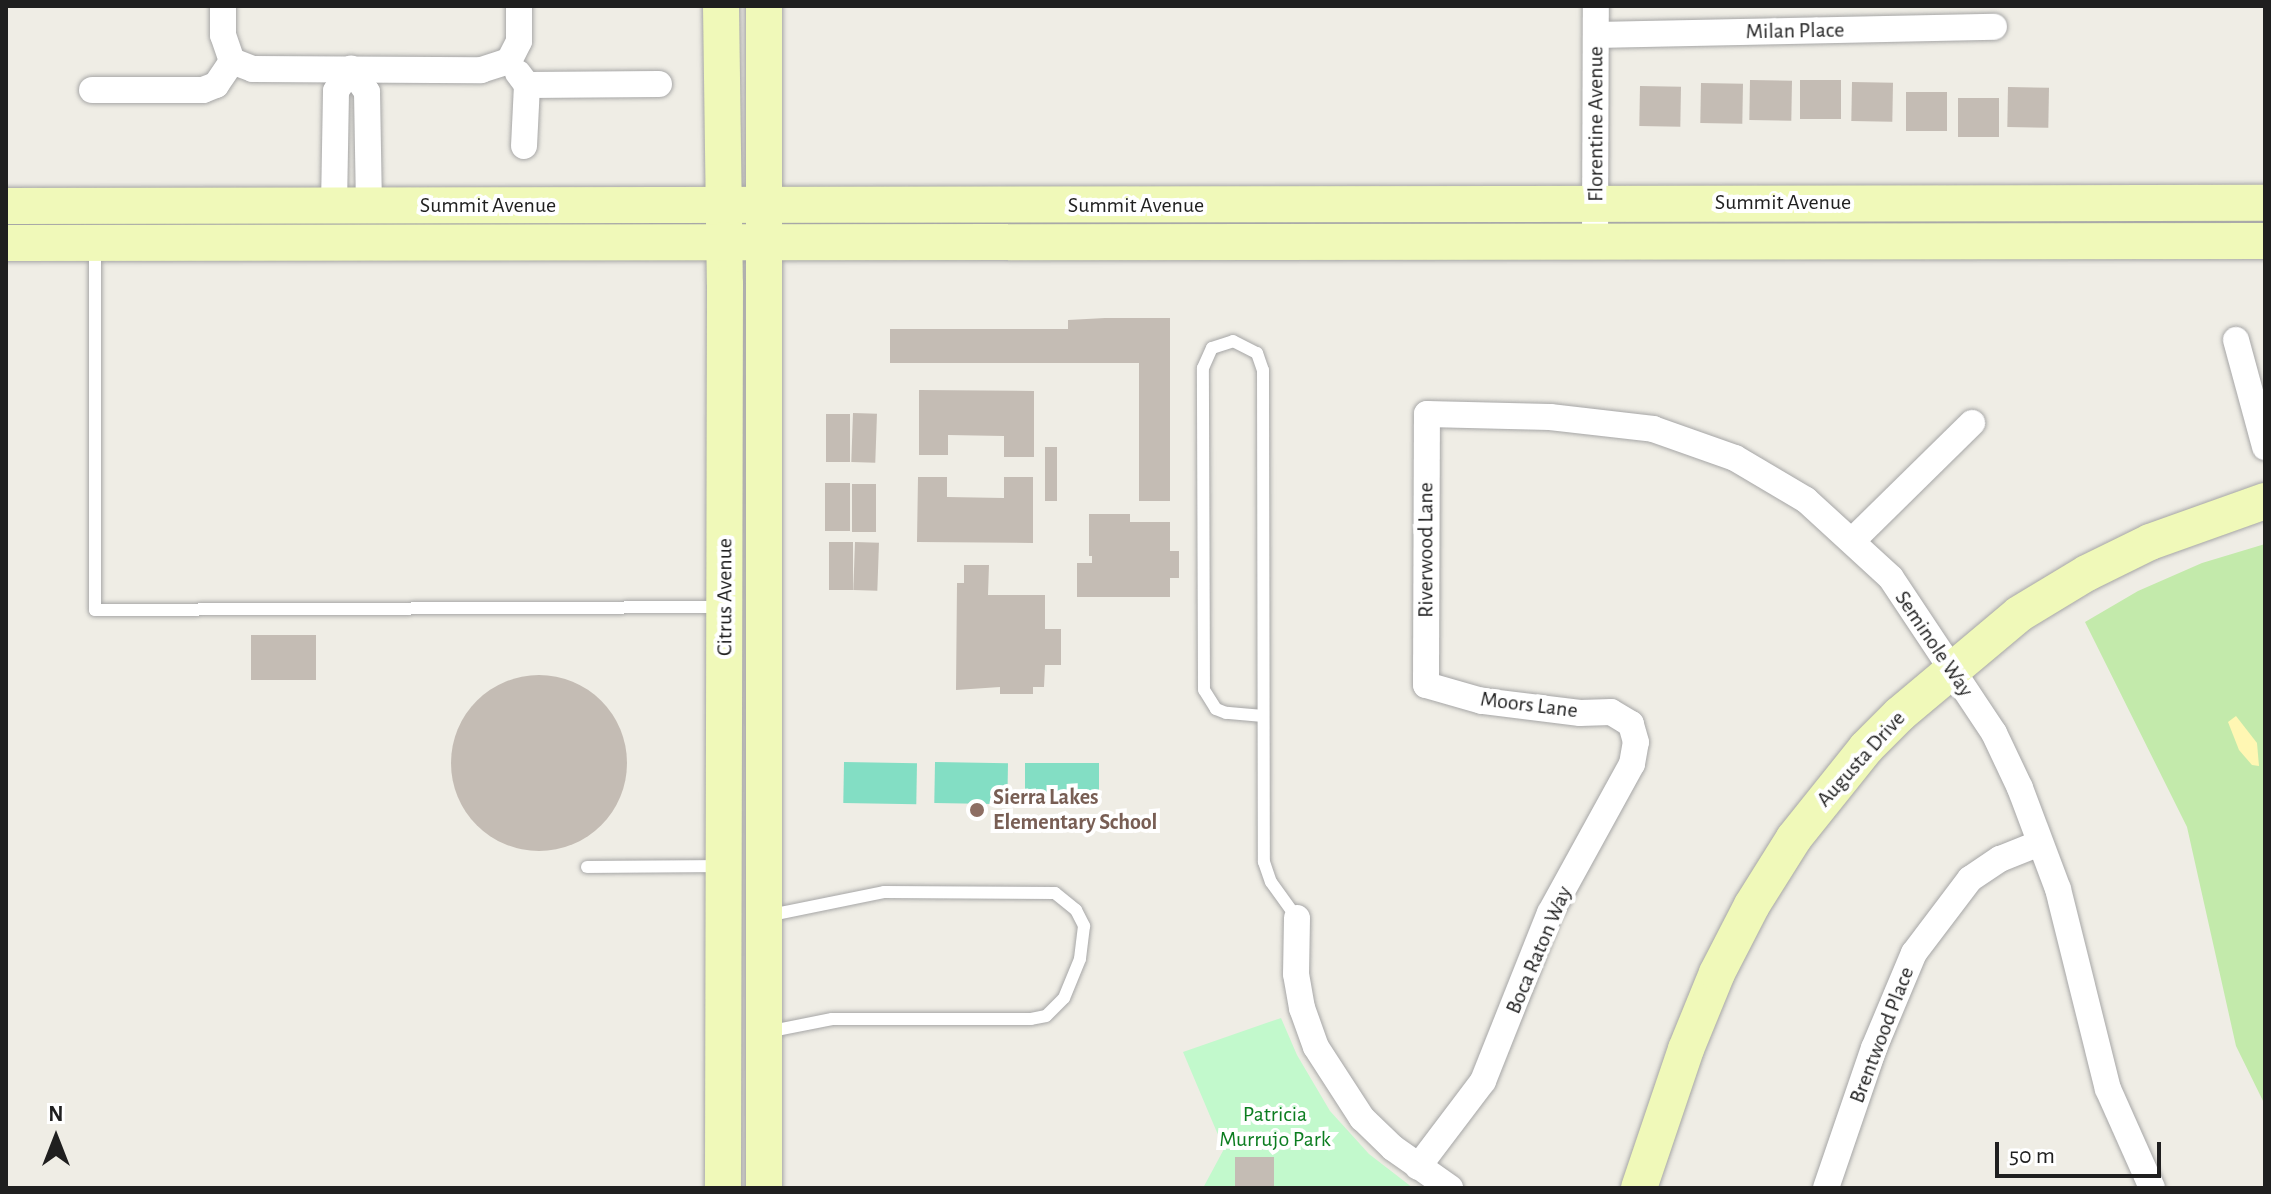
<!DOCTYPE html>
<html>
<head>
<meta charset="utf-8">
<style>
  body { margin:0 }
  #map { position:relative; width:2271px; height:1194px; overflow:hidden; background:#efede5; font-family:"Alegreya Sans",sans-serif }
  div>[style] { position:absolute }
  .grass>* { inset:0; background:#c3eaab }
  .sand>* { inset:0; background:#fff7b3 }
  .park>* { inset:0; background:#c2f9cc }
  .pitch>* { inset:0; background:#83dec4; transform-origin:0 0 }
  .building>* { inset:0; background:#c4bcb4; transform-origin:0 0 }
  .round { border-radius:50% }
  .roads { filter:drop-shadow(0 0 2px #a6a6a6) drop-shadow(0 0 2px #a6a6a6) }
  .lane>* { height:12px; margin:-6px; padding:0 6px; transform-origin:6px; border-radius:6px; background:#fff }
  .street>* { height:26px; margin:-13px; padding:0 13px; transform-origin:13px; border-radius:13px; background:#fff }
  .secondary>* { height:36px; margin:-18px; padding:0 18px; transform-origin:18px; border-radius:18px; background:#f0f9b9 }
  .dots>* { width:22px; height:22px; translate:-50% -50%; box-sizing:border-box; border:4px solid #fff; border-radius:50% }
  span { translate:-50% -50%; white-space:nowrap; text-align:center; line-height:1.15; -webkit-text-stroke:8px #fff; paint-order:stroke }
  .street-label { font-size:22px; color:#1f1f1f }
  .education-label { font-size:22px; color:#785e54; font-weight:700 }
  .left { translate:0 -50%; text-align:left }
  .park-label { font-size:22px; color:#0c7d20 }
  .frame { position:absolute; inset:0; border:8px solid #1f1f1f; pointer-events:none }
  .north { position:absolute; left:16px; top:1098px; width:80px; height:80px; -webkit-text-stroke:6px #fff; paint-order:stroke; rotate:0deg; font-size:22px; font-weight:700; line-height:32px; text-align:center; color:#1f1f1f }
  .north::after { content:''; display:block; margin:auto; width:28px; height:36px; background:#1f1f1f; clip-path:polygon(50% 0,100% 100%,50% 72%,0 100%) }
  .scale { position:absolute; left:1995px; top:1142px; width:166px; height:36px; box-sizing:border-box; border:4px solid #1f1f1f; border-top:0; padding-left:10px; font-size:24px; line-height:28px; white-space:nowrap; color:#1f1f1f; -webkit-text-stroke:6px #fff; paint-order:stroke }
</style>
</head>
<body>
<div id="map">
  <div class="grass">
    <i style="clip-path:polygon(2265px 544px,2265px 1105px,2236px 1046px,2187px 827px,2085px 622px,2138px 591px,2202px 563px)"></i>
  </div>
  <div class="sand">
    <i style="clip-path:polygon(2236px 716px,2257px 743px,2259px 766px,2252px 765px,2239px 750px,2228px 722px)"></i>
  </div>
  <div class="park">
    <i style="clip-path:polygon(1281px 1018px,1297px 1055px,1330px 1111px,1369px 1154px,1413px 1188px,1203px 1188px,1224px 1149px,1183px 1052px)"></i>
  </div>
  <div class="pitch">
    <i style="left:844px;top:762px;width:73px;height:41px;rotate:1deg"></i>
    <i style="left:935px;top:762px;width:73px;height:41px;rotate:1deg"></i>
    <i style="left:1025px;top:763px;width:74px;height:41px"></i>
  </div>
  <div class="building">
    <i style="left:1750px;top:80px;width:42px;height:40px;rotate:1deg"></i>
    <i style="left:1800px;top:80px;width:41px;height:39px"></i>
    <i style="left:1852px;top:82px;width:41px;height:39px;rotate:1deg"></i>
    <i style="left:1701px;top:83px;width:42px;height:40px;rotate:1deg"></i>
    <i style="left:1640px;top:86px;width:41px;height:40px;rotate:1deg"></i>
    <i style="left:2008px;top:87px;width:41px;height:40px;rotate:1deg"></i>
    <i style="left:1906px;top:92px;width:41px;height:39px"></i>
    <i style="left:1958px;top:98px;width:41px;height:39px"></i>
    <i style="clip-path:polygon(1105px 318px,1170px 318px,1170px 501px,1139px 501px,1139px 363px,890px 363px,890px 329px,1068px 329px,1068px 320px)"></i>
    <i style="clip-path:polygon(919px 390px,1034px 391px,1034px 457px,1004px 457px,1004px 436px,948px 435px,948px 455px,919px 455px)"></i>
    <i style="left:853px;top:413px;width:24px;height:49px;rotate:2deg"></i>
    <i style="left:826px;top:414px;width:24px;height:48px"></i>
    <i style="left:1045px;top:447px;width:12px;height:54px"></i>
    <i style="clip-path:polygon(918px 477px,947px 477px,947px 497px,1004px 498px,1004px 477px,1033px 477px,1033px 543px,917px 542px)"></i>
    <i style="left:825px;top:483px;width:25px;height:48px"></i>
    <i style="left:852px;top:484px;width:24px;height:48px"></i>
    <i style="clip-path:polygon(1089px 514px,1130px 514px,1130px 522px,1170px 522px,1170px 551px,1179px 551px,1179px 578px,1170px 578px,1170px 597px,1077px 597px,1077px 563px,1092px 563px,1092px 556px,1089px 556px)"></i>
    <i style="left:829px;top:542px;width:24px;height:48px"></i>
    <i style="left:855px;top:542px;width:24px;height:48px;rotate:2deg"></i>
    <i style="clip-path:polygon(964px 565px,989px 565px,988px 595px,1045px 595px,1045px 629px,1061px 629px,1061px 665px,1045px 665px,1044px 687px,1033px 687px,1033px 694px,1000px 694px,1000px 687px,956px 690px,957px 583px,964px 583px)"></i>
    <i style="left:316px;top:635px;width:45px;height:65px;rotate:90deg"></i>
    <i class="round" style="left:451px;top:675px;width:176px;height:176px"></i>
    <i style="left:1235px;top:1157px;width:39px;height:31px"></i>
  </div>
  <div class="roads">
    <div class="lane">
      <i style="left:95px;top:247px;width:363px;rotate:90deg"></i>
      <i style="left:95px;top:610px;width:627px;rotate:-0.27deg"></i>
      <i style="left:1263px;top:716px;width:37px;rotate:-175deg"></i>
      <i style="left:1226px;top:713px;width:11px;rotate:-158deg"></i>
      <i style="left:1216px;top:709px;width:22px;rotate:-122deg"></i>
      <i style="left:1204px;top:690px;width:322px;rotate:-90.2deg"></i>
      <i style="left:1203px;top:368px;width:22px;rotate:-66deg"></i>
      <i style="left:1212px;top:348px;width:22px;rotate:-18deg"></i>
      <i style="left:1233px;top:341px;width:27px;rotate:27deg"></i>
      <i style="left:1257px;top:353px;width:18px;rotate:71deg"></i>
      <i style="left:1263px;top:370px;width:492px;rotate:89.9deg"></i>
      <i style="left:1264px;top:862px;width:21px;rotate:71deg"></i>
      <i style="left:1271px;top:882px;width:44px;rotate:54.2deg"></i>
      <i style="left:587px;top:867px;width:134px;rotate:-0.4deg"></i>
      <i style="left:766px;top:916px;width:120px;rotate:-11.5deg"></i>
      <i style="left:884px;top:892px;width:171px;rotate:0.3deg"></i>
      <i style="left:1055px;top:893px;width:27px;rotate:39deg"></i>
      <i style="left:1076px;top:910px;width:18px;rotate:63deg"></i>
      <i style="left:1084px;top:926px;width:33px;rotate:97deg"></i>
      <i style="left:1080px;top:959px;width:42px;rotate:112.3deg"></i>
      <i style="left:1064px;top:998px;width:25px;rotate:135deg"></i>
      <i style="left:1046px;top:1016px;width:15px;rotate:169deg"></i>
      <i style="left:1031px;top:1019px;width:199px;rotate:180deg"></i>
      <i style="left:832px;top:1019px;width:66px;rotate:168.7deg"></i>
    </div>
    <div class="street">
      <i style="left:223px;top:6px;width:29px;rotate:90deg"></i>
      <i style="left:223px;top:35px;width:28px;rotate:71deg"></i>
      <i style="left:232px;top:61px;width:22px;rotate:21deg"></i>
      <i style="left:253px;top:69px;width:228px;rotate:0.3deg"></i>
      <i style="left:481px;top:70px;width:29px;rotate:-18deg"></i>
      <i style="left:509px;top:61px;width:22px;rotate:-63deg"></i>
      <i style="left:519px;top:41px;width:35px;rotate:-90deg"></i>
      <i style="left:1596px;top:35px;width:398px;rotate:-1.2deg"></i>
      <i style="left:518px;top:73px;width:15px;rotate:53deg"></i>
      <i style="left:527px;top:85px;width:61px;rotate:92.8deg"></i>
      <i style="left:527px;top:85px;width:132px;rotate:-0.4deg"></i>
      <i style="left:92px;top:90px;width:111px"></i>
      <i style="left:203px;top:90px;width:14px;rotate:-21deg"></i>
      <i style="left:216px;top:85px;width:29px;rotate:-56deg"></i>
      <i style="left:334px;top:206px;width:115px;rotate:-89deg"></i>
      <i style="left:336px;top:91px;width:27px;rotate:-56deg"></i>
      <i style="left:351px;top:69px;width:28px;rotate:55deg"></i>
      <i style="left:367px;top:92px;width:114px;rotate:89deg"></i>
      <i style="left:1595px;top:242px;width:236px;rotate:-89.8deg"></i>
      <i style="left:2236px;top:340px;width:111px;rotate:74.8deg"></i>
      <i style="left:1853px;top:540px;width:167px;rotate:-44.5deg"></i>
      <i style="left:1297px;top:918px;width:56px;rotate:91deg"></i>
      <i style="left:1296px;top:974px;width:35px;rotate:80deg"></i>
      <i style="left:1302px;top:1008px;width:41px;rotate:70.3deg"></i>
      <i style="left:1316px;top:1047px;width:85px;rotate:57.1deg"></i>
      <i style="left:1362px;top:1118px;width:43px;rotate:44.1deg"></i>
      <i style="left:1393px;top:1148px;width:70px;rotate:35.1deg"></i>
      <i style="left:1418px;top:1167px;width:108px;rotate:-52.9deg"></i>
      <i style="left:1483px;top:1081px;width:181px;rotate:-68.3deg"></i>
      <i style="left:1550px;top:913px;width:170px;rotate:-61.2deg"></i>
      <i style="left:1632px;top:764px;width:22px;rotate:-80deg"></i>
      <i style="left:1636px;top:742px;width:19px;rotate:-106deg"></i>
      <i style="left:1631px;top:724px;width:23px;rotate:-149deg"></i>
      <i style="left:1611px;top:712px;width:31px;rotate:178deg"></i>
      <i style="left:1580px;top:713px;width:99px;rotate:-173deg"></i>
      <i style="left:1482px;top:701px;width:58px;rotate:-164.1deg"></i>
      <i style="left:1426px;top:685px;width:271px;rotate:-89.8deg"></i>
      <i style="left:1427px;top:414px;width:123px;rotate:1.4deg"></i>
      <i style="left:1550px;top:417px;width:104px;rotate:6.6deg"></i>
      <i style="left:1653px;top:429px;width:87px;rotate:19.5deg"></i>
      <i style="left:1735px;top:458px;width:82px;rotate:30.6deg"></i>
      <i style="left:1806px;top:500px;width:115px;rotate:42.5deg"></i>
      <i style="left:1891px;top:578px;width:186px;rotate:56.4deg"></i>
      <i style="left:1994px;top:733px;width:61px;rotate:64.7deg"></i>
      <i style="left:2020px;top:788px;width:108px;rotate:69.4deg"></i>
      <i style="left:2058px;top:889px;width:206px;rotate:76deg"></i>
      <i style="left:2108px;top:1089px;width:108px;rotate:66deg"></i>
      <i style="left:1826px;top:1188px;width:148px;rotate:-71.1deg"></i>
      <i style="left:1874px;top:1048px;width:103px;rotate:-67.2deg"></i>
      <i style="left:1914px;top:953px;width:93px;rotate:-52.9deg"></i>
      <i style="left:1970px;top:879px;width:36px;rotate:-34deg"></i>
      <i style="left:2000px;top:859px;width:43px;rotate:-21.8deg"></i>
    </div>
    <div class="secondary">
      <i style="left:721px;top:6px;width:278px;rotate:89.2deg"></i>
      <i style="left:725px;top:284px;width:904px;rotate:90.13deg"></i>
      <i style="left:6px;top:206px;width:2259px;rotate:-0.08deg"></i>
      <i style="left:6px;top:243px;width:2259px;rotate:-0.05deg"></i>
      <i style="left:764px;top:1188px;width:1182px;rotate:-90deg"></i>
      <i style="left:1639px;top:1188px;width:147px;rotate:-71.3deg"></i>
      <i style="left:1686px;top:1049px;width:82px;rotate:-67.8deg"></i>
      <i style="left:1717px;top:973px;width:76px;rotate:-62.8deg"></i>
      <i style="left:1752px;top:905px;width:79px;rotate:-57.9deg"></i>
      <i style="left:1794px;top:838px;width:115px;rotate:-51.3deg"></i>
      <i style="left:1866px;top:748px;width:48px;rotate:-45deg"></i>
      <i style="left:1900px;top:714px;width:155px;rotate:-40deg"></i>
      <i style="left:2019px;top:614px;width:79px;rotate:-31.1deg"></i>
      <i style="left:2087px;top:573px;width:70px;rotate:-26.2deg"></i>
      <i style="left:2150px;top:542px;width:122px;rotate:-19.6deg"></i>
    </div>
  </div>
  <div class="dots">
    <i style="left:977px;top:810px;background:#8d6e63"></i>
  </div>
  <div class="street-label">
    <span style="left:1795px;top:31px;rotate:-1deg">Milan Place</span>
    <span style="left:1596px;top:124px;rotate:-90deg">Florentine Avenue</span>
    <span style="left:1783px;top:203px">Summit Avenue</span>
    <span style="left:488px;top:206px">Summit Avenue</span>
    <span style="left:1136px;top:206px">Summit Avenue</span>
    <span style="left:1426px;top:550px;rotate:-90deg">Riverwood Lane</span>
    <span style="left:725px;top:597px;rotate:-90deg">Citrus Avenue</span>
    <span style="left:1934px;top:644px;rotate:56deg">Seminole Way</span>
    <span style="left:1529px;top:705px;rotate:7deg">Moors Lane</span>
    <span style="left:1861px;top:759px;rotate:-48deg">Augusta Drive</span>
    <span style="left:1539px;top:950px;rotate:-67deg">Boca Raton Way</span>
    <span style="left:1882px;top:1035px;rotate:-69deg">Brentwood Place</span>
  </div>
  <div class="education-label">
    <span class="left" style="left:993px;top:810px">Sierra Lakes<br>Elementary School</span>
  </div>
  <div class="park-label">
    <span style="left:1275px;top:1127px">Patricia<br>Murrujo Park</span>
  </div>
  <div class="frame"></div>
  <div class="north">N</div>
  <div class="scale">50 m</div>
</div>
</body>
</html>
